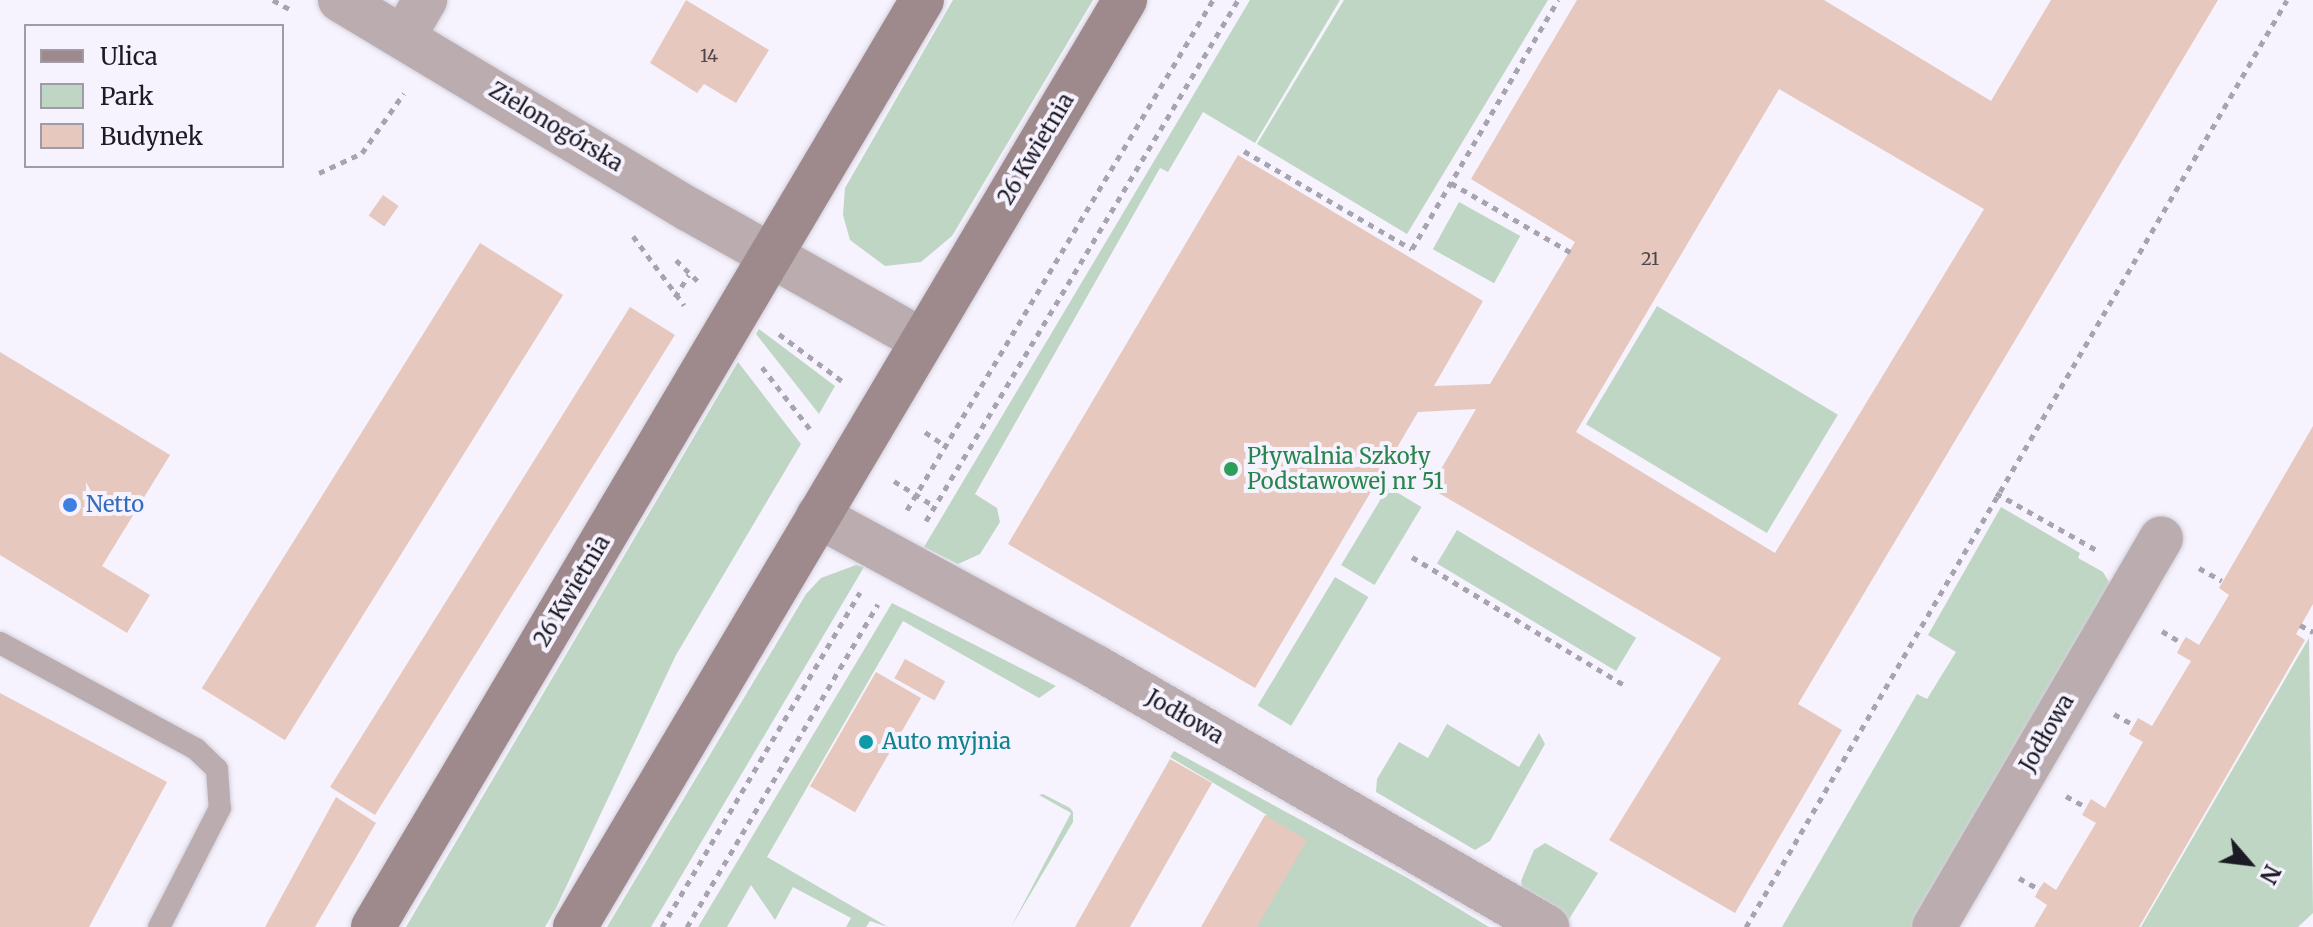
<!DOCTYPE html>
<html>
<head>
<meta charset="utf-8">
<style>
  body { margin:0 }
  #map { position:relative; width:2313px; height:927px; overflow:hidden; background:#f6f3fe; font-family:Merriweather,serif }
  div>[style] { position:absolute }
  .green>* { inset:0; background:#bed6c3; transform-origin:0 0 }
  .building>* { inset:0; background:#e6c8be; transform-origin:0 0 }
  .path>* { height:5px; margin-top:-2.5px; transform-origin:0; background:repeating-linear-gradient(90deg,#a6a4ae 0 6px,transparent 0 12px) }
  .roads { filter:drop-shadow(0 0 2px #d3d0db) drop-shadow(0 0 2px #d3d0db) }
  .lane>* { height:22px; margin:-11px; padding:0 11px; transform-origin:11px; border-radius:11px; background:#bbadaf }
  .street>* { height:44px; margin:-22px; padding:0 22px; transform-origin:22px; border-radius:22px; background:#bbadaf }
  .secondary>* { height:44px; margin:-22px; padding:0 22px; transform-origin:22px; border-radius:22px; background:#9e8a8d }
  .dots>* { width:22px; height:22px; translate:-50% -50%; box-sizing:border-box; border:4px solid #f6f3fe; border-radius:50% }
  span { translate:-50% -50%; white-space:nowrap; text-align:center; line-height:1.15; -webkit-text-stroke:8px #f6f3fe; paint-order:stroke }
  .number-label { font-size:18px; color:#4e464a }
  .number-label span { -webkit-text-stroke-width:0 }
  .street-label { font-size:22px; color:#1c1a24 }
  .leisure-label { font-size:22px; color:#27864d }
  .left { translate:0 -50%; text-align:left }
  .shop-label { font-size:22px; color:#366cbe }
  .culture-label { font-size:22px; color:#0d838f }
  .legend { position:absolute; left:24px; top:24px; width:260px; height:144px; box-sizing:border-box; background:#f6f3fe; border:2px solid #9f9ca7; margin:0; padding:10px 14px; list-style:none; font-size:24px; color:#1c1a24 }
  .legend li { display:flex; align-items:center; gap:16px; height:40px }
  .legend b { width:40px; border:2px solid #9f9ca7 }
  .north { position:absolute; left:2209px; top:823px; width:80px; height:80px; -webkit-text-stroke:6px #f6f3fe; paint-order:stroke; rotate:118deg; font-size:22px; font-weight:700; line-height:32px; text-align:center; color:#1c1a24 }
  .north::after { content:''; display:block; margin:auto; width:28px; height:36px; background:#1c1a24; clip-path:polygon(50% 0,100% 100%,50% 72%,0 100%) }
</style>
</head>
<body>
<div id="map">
  <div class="green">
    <i style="clip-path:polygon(953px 0,1093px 0,952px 236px,921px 262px,885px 266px,850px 240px,843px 215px,845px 188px)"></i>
    <i style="clip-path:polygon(1250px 0,1340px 0,1255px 143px,1203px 112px,1168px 172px,1160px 168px,975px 494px,997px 508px,1000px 522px,980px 554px,958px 564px,924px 547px)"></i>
    <i style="clip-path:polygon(1344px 0,1548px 0,1407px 234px,1257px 144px)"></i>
    <i style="left:1459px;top:202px;width:70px;height:54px;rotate:29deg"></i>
    <i style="left:1657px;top:306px;width:211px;height:138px;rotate:31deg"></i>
    <i style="clip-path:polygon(759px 329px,835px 386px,819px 414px,756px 334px)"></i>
    <i style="clip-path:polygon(738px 362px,801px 444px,676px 655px,556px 908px,545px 927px,406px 927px)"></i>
    <i style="left:1388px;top:487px;width:39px;height:91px;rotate:31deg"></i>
    <i style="clip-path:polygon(2001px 507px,2080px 553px,2078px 558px,2103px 572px,2112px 587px,1920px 927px,1782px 927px,1917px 694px,1927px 699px,1956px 652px,1928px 635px)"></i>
    <i style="left:1457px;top:530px;width:209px;height:39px;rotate:31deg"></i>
    <i style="clip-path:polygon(856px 565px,864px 567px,651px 927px,607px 927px,806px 594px,821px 578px)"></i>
    <i style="left:1335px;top:577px;width:39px;height:150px;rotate:31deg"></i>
    <i style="clip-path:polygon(892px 603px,1056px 686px,1039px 698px,903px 621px,767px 857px,888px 927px,870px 921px,866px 927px,846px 927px,851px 918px,793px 887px,775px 920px,751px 885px,727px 927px,698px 927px)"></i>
    <i style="clip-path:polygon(2309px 638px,2313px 913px,2298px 927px,2141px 927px)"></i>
    <i style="clip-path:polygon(1447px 724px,1519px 767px,1539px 733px,1545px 744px,1490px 841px,1475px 850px,1376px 792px,1377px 779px,1399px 742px,1428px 758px)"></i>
    <i style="clip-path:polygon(1174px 751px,1406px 877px,1489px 927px,1203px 927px,1267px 815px,1170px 757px)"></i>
    <i style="clip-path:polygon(1043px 794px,1070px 808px,1073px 812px,1073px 822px,1011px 927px,1071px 813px,1039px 795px)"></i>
    <i style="clip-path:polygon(1545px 843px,1598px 873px,1564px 927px,1525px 897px,1521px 881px,1534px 850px)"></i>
  </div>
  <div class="building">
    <i style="clip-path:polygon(686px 0,769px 50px,736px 103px,704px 84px,697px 93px,650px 63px)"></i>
    <i style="clip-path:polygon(evenodd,1577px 0,1824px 0,1991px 101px,2051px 0,2218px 0,1798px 704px,1842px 730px,1735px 913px,1609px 840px,1721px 658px,1430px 488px,1476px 409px,1418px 412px,1255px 688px,1008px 544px,1238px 155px,1483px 301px,1434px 386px,1490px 384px,1575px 242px,1471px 179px,1577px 0,1779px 89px,1984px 209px,1775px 553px,1576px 432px,1779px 89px)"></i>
    <i style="left:383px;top:195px;width:19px;height:25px;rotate:35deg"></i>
    <i style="left:480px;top:243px;width:98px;height:525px;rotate:32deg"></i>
    <i style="left:630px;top:307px;width:53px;height:566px;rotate:32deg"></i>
    <i style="clip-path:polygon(0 352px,170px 455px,102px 566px,150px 595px,127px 633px,0 555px)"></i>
    <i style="clip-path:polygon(2313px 426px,2313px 604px,2296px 634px,2305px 640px,2139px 927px,2034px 927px,2047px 905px,2035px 897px,2039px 889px,2044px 882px,2056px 890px,2096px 823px,2082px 815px,2091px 799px,2105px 808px,2143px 742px,2129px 734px,2138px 718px,2152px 726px,2191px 661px,2177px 653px,2182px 643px,2186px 637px,2199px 645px,2229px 595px,2219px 588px)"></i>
    <i style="left:905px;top:659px;width:46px;height:22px;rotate:29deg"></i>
    <i style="left:876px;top:672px;width:52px;height:132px;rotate:30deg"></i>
    <i style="clip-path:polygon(0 693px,167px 782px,89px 927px,0 927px)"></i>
    <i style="clip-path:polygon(1170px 759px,1212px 783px,1130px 927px,1075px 927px)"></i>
    <i style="clip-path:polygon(336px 797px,376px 823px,315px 927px,265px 927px)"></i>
    <i style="clip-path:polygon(1265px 815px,1307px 840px,1257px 927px,1201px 927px)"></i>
  </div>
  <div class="path">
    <i style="left:273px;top:0;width:21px;rotate:29deg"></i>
    <i style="left:1244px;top:151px;width:194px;rotate:30.3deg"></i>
    <i style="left:1412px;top:249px;width:289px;rotate:-59.6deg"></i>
    <i style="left:319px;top:173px;width:47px;rotate:-24.9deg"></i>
    <i style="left:362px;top:153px;width:73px;rotate:-55deg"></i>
    <i style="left:1451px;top:183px;width:138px;rotate:30.1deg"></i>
    <i style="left:633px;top:236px;width:86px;rotate:53.5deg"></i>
    <i style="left:676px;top:260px;width:33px;rotate:44deg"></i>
    <i style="left:675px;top:297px;width:26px;rotate:-58deg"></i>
    <i style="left:779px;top:334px;width:79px;rotate:36.7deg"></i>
    <i style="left:762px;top:367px;width:78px;rotate:52.3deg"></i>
    <i style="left:925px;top:432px;width:25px;rotate:34deg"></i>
    <i style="left:894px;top:481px;width:47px;rotate:32deg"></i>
    <i style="left:1996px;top:493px;width:117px;rotate:29.6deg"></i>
    <i style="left:907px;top:510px;width:595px;rotate:-59.04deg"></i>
    <i style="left:926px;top:521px;width:607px;rotate:-59.08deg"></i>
    <i style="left:1412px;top:557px;width:248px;rotate:31.1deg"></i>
    <i style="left:2199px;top:568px;width:26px;rotate:29deg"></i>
    <i style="left:2300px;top:625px;width:15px;rotate:28deg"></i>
    <i style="left:2162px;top:631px;width:23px;rotate:31deg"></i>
    <i style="left:2114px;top:714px;width:23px;rotate:29deg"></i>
    <i style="left:2066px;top:796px;width:23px;rotate:29deg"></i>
    <i style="left:2019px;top:878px;width:23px;rotate:29deg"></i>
    <i style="left:662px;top:927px;width:389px;rotate:-59.4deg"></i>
    <i style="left:687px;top:927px;width:375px;rotate:-59.4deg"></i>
    <i style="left:1746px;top:927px;width:1073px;rotate:-59.73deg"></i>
  </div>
  <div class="roads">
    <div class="lane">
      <i style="left:0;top:643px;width:223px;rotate:28.4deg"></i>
      <i style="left:196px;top:749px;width:29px;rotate:44deg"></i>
      <i style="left:217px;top:769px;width:39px;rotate:86deg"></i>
      <i style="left:220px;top:808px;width:134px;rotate:117.1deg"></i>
    </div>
    <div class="street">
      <i style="left:340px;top:0;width:408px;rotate:31deg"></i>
      <i style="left:690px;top:210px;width:266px;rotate:29.3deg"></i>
      <i style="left:404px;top:36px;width:42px;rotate:-59.7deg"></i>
      <i style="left:818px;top:516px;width:316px;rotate:28.5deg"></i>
      <i style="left:1096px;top:667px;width:521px;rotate:29.96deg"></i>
      <i style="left:1934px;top:927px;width:450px;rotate:-59.7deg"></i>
    </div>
    <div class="secondary">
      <i style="left:373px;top:927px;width:1077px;rotate:-59.36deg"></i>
      <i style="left:575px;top:927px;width:1078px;rotate:-59.32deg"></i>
    </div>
  </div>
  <div class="dots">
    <i style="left:1231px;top:469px;background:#2e9e5b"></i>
    <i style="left:70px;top:505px;background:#3f7fe0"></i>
    <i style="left:866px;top:742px;background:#0f9aa8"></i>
  </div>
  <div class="number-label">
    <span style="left:709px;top:56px">14</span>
    <span style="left:1650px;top:259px">21</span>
  </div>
  <div class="street-label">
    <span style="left:556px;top:127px;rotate:31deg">Zielonogórska</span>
    <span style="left:1036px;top:149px;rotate:-59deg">26 Kwietnia</span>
    <span style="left:572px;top:591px;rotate:-59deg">26 Kwietnia</span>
    <span style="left:1185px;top:717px;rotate:30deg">Jodłowa</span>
    <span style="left:2047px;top:733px;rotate:-60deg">Jodłowa</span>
  </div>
  <div class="leisure-label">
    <span class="left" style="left:1247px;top:469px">Pływalnia Szkoły<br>Podstawowej nr 51</span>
  </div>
  <div class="shop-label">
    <span class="left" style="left:86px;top:505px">Netto</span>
  </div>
  <div class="culture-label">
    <span class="left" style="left:882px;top:742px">Auto myjnia</span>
  </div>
  <ul class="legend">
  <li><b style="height:10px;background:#9e8a8d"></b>Ulica</li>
  <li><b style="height:22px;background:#bed6c3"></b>Park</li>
  <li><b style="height:22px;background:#e6c8be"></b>Budynek</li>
  </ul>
  <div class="north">N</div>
</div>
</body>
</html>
